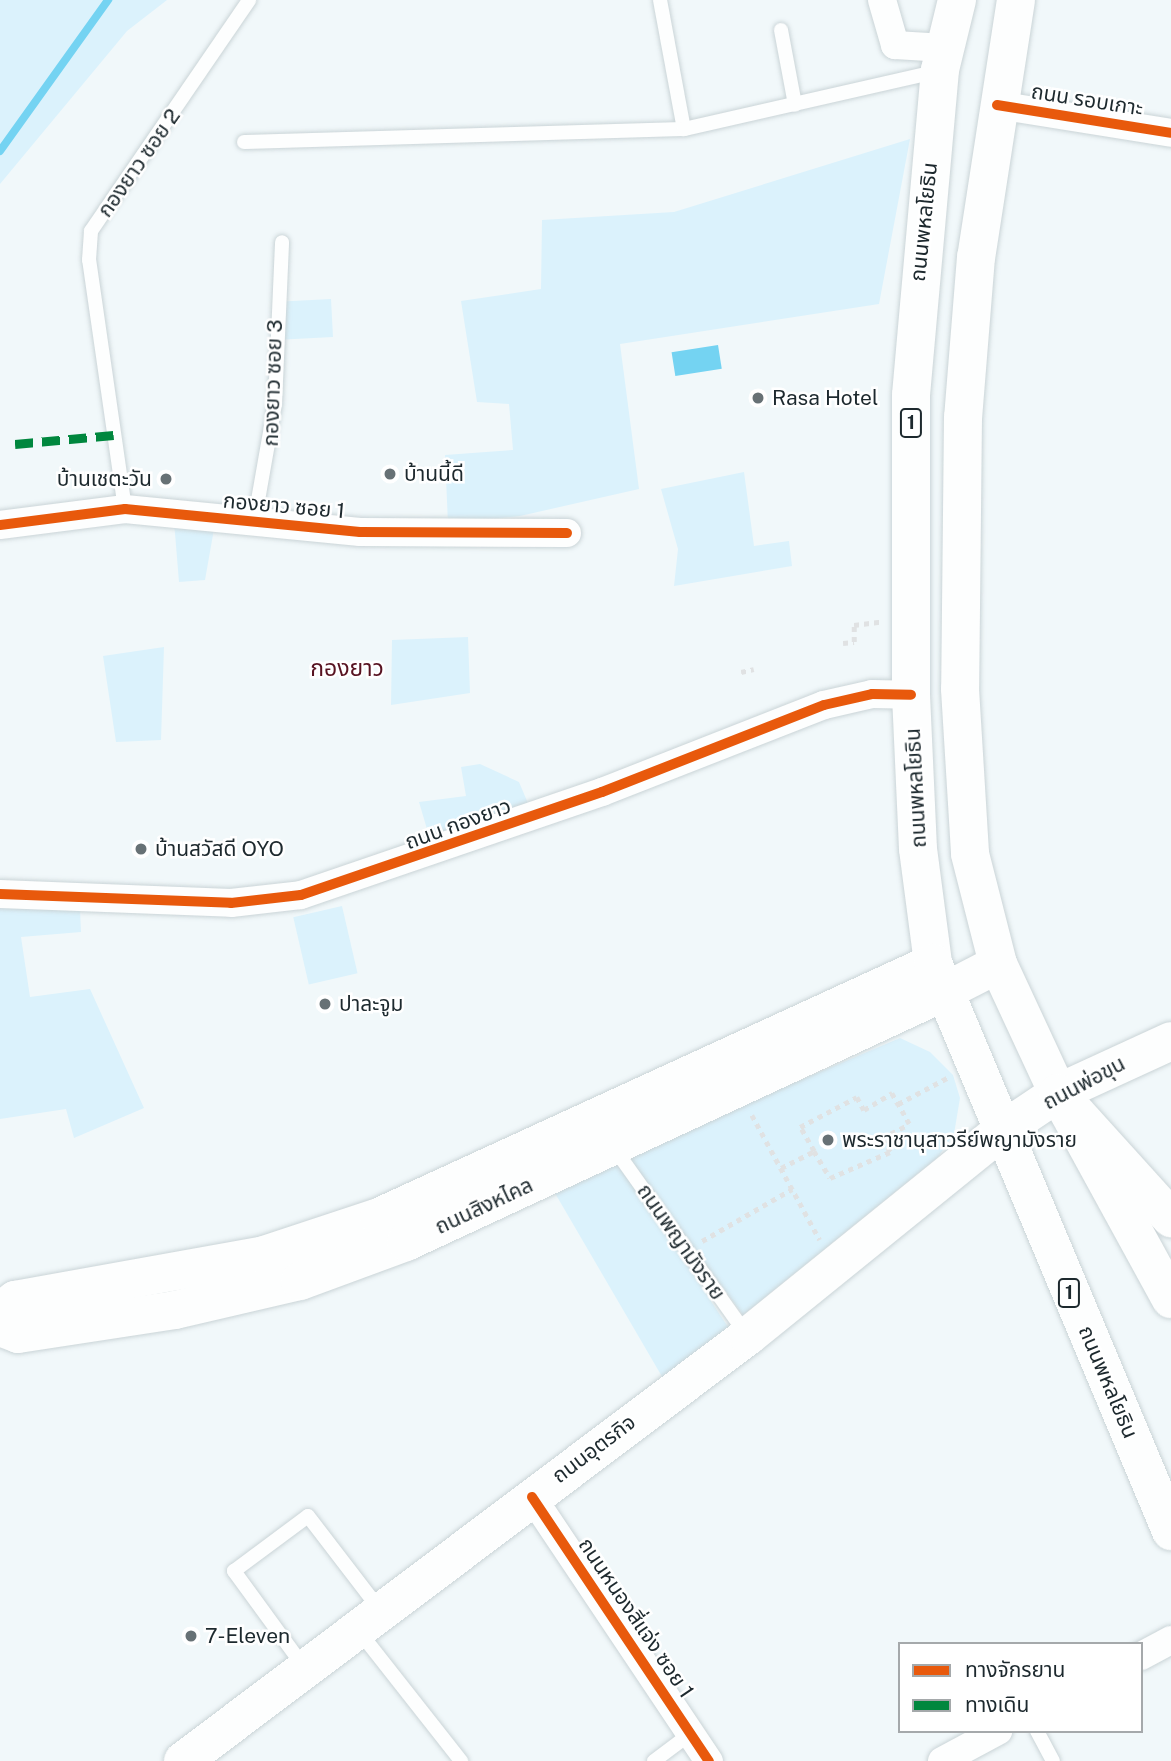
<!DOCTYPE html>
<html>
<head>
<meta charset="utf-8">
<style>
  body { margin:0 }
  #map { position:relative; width:1171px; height:1761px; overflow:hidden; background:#f1f8fa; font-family:"Public Sans","Noto Sans Thai",sans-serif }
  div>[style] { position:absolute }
  .green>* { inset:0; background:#dbf2fc; transform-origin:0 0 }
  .water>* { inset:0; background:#74d3f2; transform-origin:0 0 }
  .stream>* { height:8px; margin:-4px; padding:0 4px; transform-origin:4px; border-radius:4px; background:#74d3f2 }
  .path>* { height:4.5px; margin-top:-2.25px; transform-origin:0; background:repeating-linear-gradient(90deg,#e0e2e3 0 5px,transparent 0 10px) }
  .roads { filter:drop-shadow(0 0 2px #cad4d7) drop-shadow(0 0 2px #cad4d7) }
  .lane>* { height:14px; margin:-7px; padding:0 7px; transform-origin:7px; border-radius:7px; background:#fdfefe }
  .street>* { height:28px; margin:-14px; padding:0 14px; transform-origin:14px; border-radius:14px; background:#fdfefe }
  .secondary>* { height:38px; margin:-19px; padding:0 19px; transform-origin:19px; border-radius:19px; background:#fdfefe }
  .primary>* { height:38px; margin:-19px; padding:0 19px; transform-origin:19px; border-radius:19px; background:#fdfefe }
  .quiet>* { height:9px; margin-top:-4.5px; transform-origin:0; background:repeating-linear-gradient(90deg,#00873e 0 18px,transparent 0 27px) }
  .cycleway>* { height:10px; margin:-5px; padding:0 5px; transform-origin:5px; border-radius:5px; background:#e8590c }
  .dots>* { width:19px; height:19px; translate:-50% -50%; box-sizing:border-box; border:4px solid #fff; border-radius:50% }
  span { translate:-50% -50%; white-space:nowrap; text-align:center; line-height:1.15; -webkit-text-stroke:5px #fff; paint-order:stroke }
  .shield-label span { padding:2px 5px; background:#fff; border:2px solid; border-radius:5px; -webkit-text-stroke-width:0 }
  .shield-label { font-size:19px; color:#1d292e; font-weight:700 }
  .street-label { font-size:21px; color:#1d292e }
  .poi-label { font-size:21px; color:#1d292e }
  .left { translate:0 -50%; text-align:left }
  .right { translate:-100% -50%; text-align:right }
  .neighbourhood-label { font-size:23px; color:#581321 }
  .legend { position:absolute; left:898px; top:1642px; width:245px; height:91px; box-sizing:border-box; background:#fff; border:2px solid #a5a9ab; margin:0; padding:9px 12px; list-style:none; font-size:21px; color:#1d292e }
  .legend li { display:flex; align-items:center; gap:14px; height:35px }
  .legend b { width:35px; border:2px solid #a5a9ab }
</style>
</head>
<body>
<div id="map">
  <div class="green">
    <i style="clip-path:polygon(0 0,167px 0,127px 31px,0 184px)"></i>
    <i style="clip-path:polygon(910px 139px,879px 304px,620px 344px,639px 489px,520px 516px,448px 524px,445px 455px,513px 450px,509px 404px,477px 402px,461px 301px,541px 289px,542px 220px,674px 212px)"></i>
    <i style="left:331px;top:299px;width:38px;height:53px;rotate:87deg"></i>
    <i style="clip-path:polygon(744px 472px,754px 546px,789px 541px,792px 566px,674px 586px,678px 549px,661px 489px)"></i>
    <i style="clip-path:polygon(174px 521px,214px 529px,205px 580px,179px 582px)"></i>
    <i style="clip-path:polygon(468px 637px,470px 693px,391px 705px,392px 640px)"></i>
    <i style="clip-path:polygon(164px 647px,161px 740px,116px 742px,103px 656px)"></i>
    <i style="clip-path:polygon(480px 764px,519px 782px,530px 808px,432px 846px,419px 802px,466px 796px,461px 767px)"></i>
    <i style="clip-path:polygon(0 904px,80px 910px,81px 932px,21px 937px,30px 997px,90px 989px,144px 1108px,74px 1138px,66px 1109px,0 1119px)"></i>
    <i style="left:342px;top:906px;width:69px;height:50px;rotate:77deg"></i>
    <i style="clip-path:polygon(900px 1038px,930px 1052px,953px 1075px,960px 1098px,954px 1134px,938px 1157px,743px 1315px,626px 1154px)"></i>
    <i style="clip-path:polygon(617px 1159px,732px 1333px,664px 1380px,552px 1188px)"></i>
  </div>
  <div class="water">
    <i style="left:718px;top:345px;width:24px;height:47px;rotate:81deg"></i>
  </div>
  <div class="stream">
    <i style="left:0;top:151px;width:186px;rotate:-54.4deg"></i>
  </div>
  <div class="path">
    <i style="left:843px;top:643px;width:11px;rotate:-5deg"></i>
    <i style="left:854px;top:642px;width:17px;rotate:-90deg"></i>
    <i style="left:854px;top:625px;width:26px;rotate:-7deg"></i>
    <i style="left:741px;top:672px;width:13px;rotate:-13deg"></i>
    <i style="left:752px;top:1115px;width:142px;rotate:61.5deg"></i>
    <i style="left:814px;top:1151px;width:28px;rotate:-120deg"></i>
    <i style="left:800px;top:1127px;width:64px;rotate:-27.8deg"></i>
    <i style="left:857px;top:1097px;width:15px;rotate:62deg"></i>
    <i style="left:864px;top:1110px;width:33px;rotate:-31deg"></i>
    <i style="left:892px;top:1093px;width:13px;rotate:61deg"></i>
    <i style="left:781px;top:1168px;width:37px;rotate:-27deg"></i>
    <i style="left:814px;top:1151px;width:31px;rotate:59deg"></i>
    <i style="left:830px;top:1178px;width:65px;rotate:-23.4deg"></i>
    <i style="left:890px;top:1152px;width:16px;rotate:-120deg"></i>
    <i style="left:882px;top:1138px;width:30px;rotate:-27deg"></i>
    <i style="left:909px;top:1124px;width:23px;rotate:-119deg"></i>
    <i style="left:898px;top:1104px;width:58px;rotate:-27.9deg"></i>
    <i style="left:702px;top:1241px;width:104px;rotate:-30deg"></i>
  </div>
  <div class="roads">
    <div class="lane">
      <i style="left:660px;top:0;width:131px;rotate:79.5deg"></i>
      <i style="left:781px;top:30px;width:76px;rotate:79.4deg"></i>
      <i style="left:244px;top:142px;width:440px;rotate:-1.7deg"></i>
      <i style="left:684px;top:129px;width:262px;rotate:-12.8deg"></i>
      <i style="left:125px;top:509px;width:252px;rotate:-98.2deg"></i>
      <i style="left:89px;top:260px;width:29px;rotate:-86deg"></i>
      <i style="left:91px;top:231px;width:280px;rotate:-55.6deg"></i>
      <i style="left:254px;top:523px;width:121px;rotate:-80deg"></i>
      <i style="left:275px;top:404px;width:162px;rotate:-87.5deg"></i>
      <i style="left:614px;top:1148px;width:229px;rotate:54.6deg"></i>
      <i style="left:358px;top:1630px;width:167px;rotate:51.8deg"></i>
      <i style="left:304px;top:1667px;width:119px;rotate:-126.1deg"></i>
      <i style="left:234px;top:1571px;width:92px;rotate:-36.6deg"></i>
      <i style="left:308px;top:1516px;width:120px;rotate:52.5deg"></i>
      <i style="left:1037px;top:1731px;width:34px;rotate:62deg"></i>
      <i style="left:654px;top:1761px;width:45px;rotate:-36.9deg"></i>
    </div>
    <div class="street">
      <i style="left:882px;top:0;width:47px;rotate:73.9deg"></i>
      <i style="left:895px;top:45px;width:50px;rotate:3.4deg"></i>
      <i style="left:997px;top:105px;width:176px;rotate:9.1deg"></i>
      <i style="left:0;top:525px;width:126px;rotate:-7.3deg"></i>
      <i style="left:125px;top:509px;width:236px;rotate:5.6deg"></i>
      <i style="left:360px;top:532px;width:207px;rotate:0.3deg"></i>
      <i style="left:0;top:894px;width:231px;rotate:2.2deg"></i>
      <i style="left:231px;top:903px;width:70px;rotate:-6.5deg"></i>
      <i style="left:301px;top:895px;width:318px;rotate:-18.9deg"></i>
      <i style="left:602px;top:792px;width:238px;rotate:-21.4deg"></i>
      <i style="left:824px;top:705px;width:49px;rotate:-12.9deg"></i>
      <i style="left:872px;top:694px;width:39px;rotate:1deg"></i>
      <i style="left:532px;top:1497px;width:318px;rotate:56.2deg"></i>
      <i style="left:1141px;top:1656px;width:34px;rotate:-28deg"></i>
      <i style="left:942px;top:1761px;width:64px;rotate:-28.2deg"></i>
    </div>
    <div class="secondary">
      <i style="left:1076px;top:1113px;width:142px;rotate:47.9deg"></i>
      <i style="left:0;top:1311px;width:19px;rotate:-36deg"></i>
      <i style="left:15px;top:1300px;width:253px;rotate:-10.2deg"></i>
      <i style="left:264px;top:1255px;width:121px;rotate:-18.3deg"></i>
      <i style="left:379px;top:1217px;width:609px;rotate:-24.63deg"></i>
      <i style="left:0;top:1327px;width:19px;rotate:21deg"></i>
      <i style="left:18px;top:1334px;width:159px;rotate:-8.7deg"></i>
      <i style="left:175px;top:1310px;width:128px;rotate:-13.1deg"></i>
      <i style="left:300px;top:1281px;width:113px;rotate:-20.2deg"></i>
      <i style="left:406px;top:1242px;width:591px;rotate:-24.92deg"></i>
      <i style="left:183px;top:1761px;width:707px;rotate:-36.95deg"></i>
      <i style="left:748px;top:1336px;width:324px;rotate:-39deg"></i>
      <i style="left:1000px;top:1132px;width:70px;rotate:-33.9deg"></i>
      <i style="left:1058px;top:1093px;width:124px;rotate:-24.7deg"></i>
    </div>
    <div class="primary">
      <i style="left:957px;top:0;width:72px;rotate:103.7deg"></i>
      <i style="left:940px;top:70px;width:326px;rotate:95.1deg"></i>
      <i style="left:911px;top:395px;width:300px;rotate:90deg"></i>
      <i style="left:911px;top:695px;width:154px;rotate:87.4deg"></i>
      <i style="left:918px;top:849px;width:115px;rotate:82.5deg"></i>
      <i style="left:933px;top:963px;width:616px;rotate:67.27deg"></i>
      <i style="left:1016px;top:0;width:260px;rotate:98.8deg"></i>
      <i style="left:976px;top:257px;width:161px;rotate:94.6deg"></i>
      <i style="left:963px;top:417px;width:272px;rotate:90.6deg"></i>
      <i style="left:960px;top:689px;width:165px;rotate:86.5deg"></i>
      <i style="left:970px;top:854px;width:114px;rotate:75.7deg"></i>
      <i style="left:998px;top:964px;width:142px;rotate:65.1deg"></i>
      <i style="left:1058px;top:1093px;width:235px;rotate:61.3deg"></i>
      <i style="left:942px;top:993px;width:63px;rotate:-27.4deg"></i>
    </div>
  </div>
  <div class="quiet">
    <i style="left:15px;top:444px;width:99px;rotate:-5.2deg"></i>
  </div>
  <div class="cycleway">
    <i style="left:997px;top:105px;width:176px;rotate:9.1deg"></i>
    <i style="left:0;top:525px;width:126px;rotate:-7.3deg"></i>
    <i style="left:125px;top:509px;width:236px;rotate:5.6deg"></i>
    <i style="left:360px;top:532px;width:207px;rotate:0.3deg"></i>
    <i style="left:0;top:894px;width:231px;rotate:2.2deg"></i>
    <i style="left:231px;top:903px;width:70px;rotate:-6.5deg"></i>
    <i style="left:301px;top:895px;width:318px;rotate:-18.9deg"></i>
    <i style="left:602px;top:792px;width:238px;rotate:-21.4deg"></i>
    <i style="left:824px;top:705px;width:49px;rotate:-12.9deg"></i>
    <i style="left:872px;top:694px;width:39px;rotate:1deg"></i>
    <i style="left:532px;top:1497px;width:318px;rotate:56.2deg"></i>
  </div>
  <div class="dots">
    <i style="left:758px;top:398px;background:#677175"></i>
    <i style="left:390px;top:474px;background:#677175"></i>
    <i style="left:166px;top:479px;background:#677175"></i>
    <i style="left:141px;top:849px;background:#677175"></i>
    <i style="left:325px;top:1004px;background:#677175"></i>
    <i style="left:828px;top:1140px;background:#677175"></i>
    <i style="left:191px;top:1636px;background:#677175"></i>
  </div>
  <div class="shield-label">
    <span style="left:911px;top:423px">1</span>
    <span style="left:1069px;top:1293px">1</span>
  </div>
  <div class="street-label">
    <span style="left:1087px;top:100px;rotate:9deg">ถนน รอบเกาะ</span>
    <span style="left:139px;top:163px;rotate:-55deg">กองยาว ซอย 2</span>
    <span style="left:924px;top:222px;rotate:-84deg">ถนนพหลโยธิน</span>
    <span style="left:273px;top:383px;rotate:-88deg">กองยาว ซอย 3</span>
    <span style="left:284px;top:506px;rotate:5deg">กองยาว ซอย 1</span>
    <span style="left:916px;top:788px;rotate:-93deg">ถนนพหลโยธิน</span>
    <span style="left:458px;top:824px;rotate:-20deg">ถนน กองยาว</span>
    <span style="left:1084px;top:1083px;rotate:-28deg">ถนนพ่อขุน</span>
    <span style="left:484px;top:1206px;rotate:-25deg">ถนนสิงหไคล</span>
    <span style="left:681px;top:1242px;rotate:55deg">ถนนพญามังราย</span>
    <span style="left:1108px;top:1382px;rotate:67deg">ถนนพหลโยธิน</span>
    <span style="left:594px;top:1449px;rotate:-37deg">ถนนอุตรกิจ</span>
    <span style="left:636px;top:1618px;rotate:56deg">ถนนหนองสี่แจ่ง ซอย 1</span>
  </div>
  <div class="poi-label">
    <span class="left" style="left:772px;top:398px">Rasa Hotel</span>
    <span class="left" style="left:404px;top:474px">บ้านนี้ดี</span>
    <span class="right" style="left:152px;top:479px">บ้านเชตะวัน</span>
    <span class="left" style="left:155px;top:849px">บ้านสวัสดี OYO</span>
    <span class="left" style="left:339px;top:1004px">ปาละจูม</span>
    <span class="left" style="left:842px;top:1140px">พระราชานุสาวรีย์พญามังราย</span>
    <span class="left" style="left:205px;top:1636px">7-Eleven</span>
  </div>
  <div class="neighbourhood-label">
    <span style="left:347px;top:668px">กองยาว</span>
  </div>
  <ul class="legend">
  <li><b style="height:9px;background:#e8590c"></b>ทางจักรยาน</li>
  <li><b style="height:9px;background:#00873e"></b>ทางเดิน</li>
  </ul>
</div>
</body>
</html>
